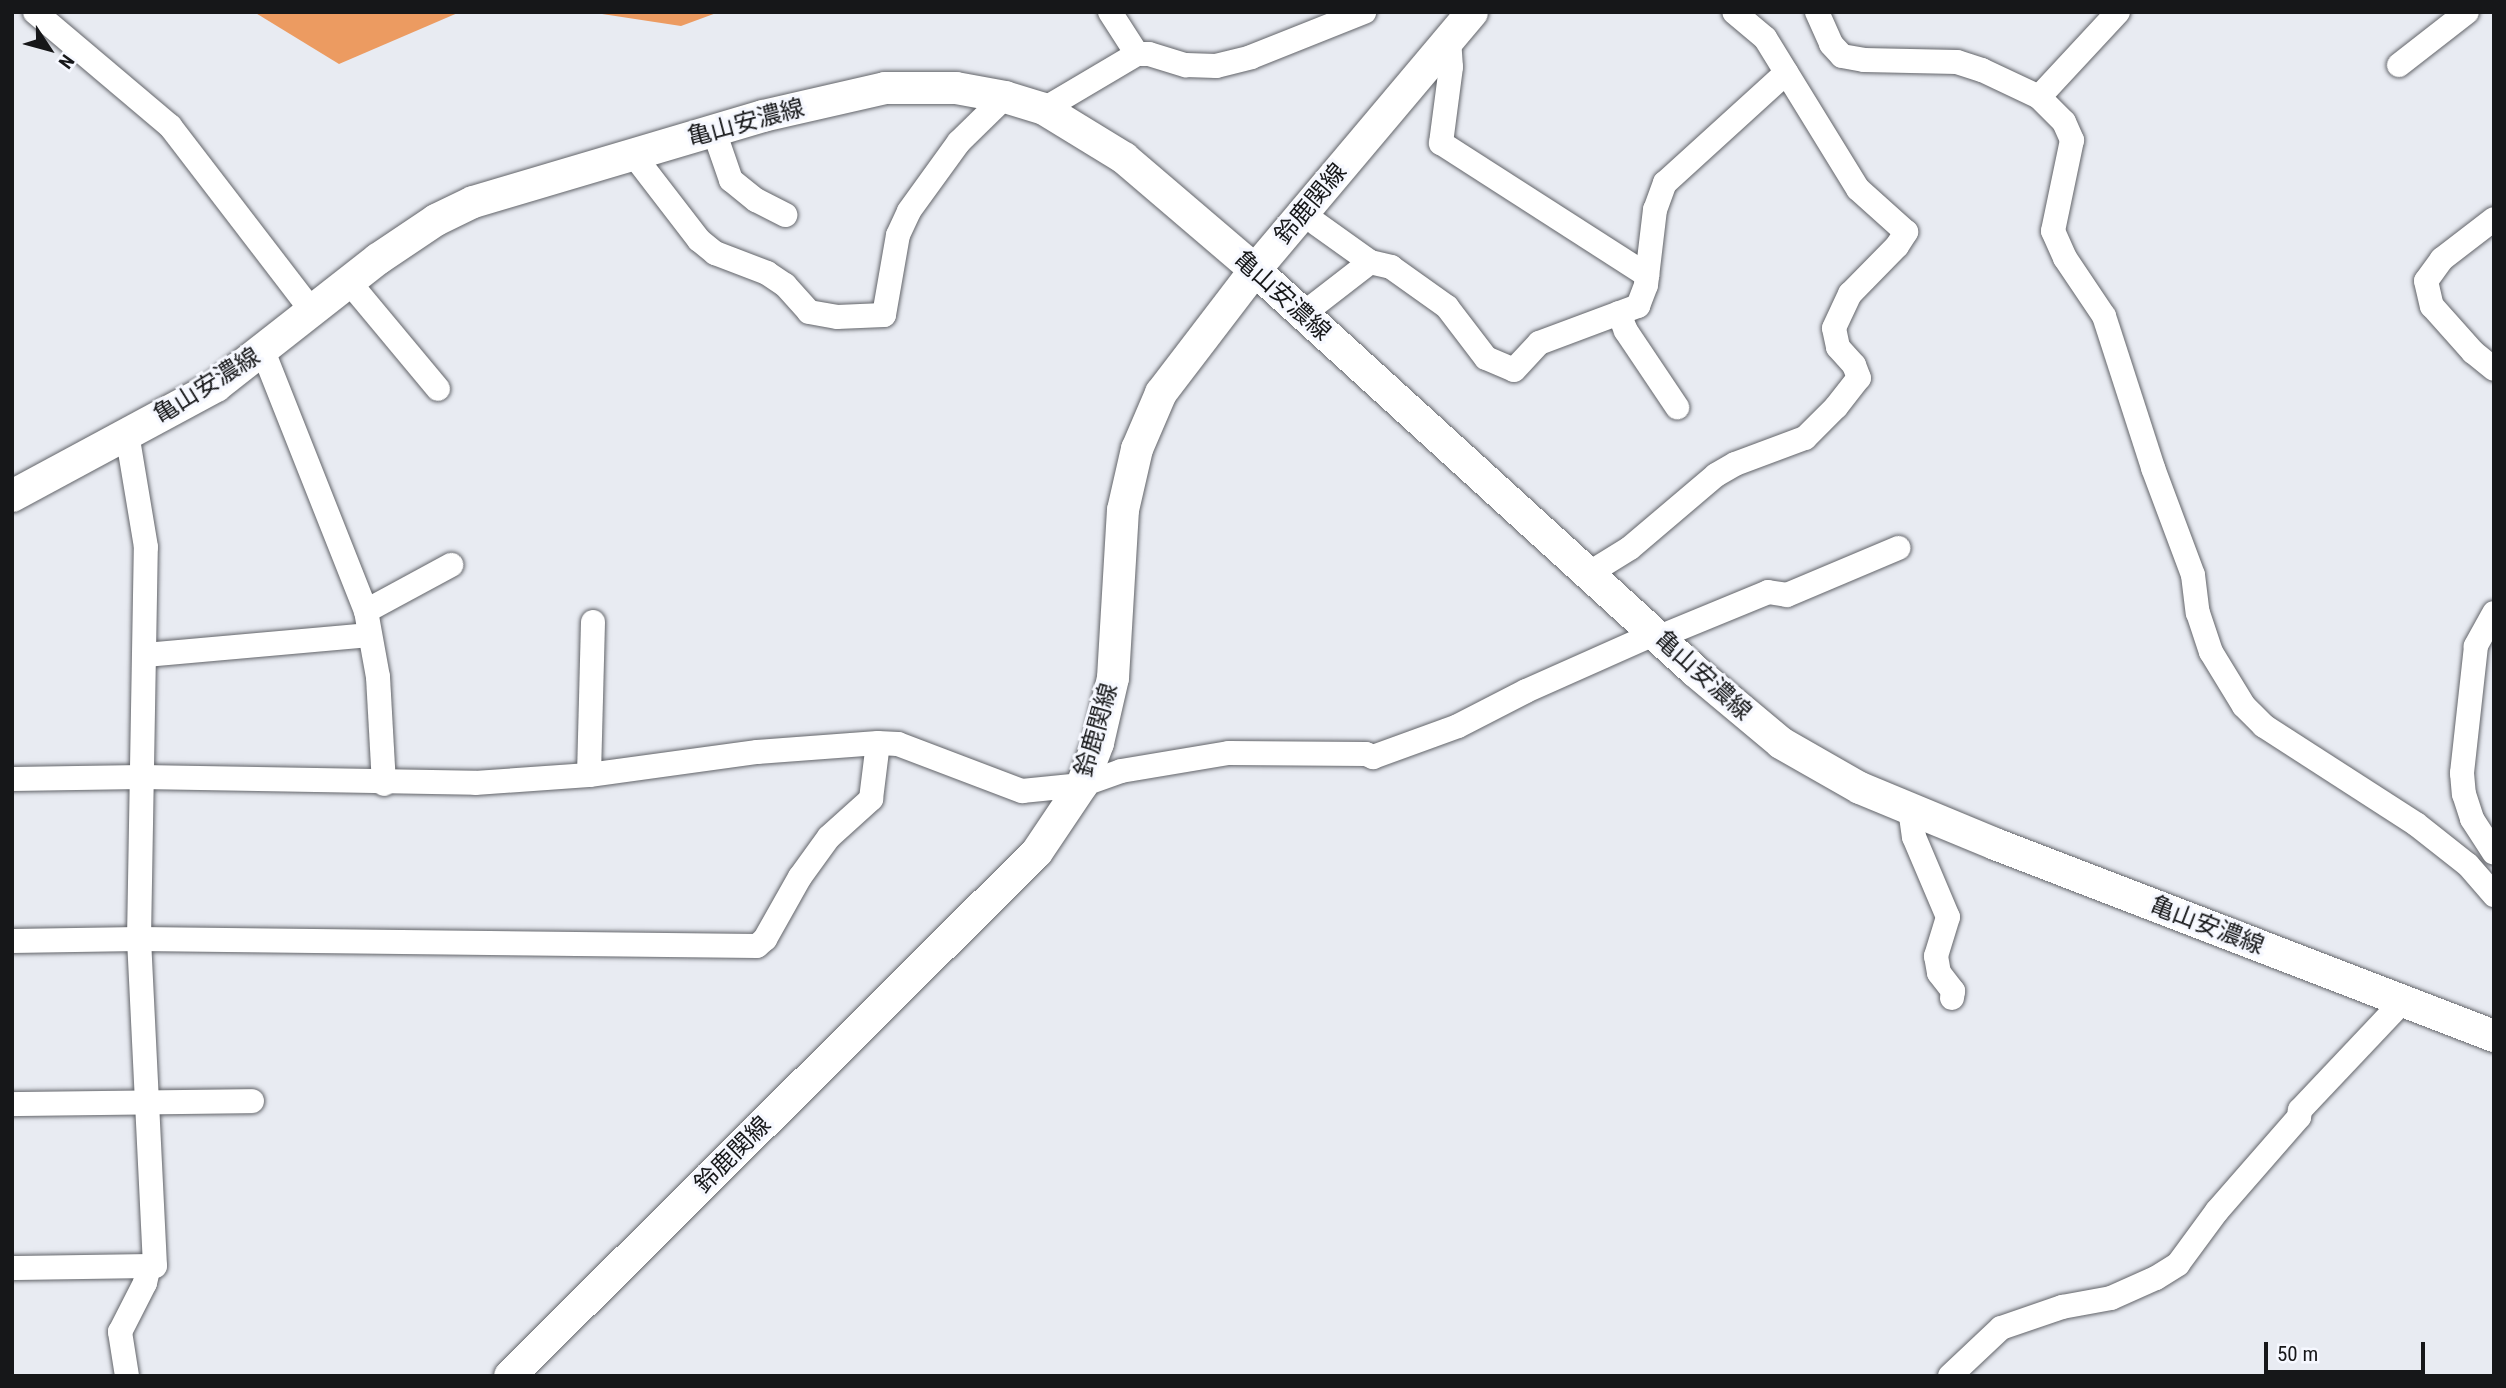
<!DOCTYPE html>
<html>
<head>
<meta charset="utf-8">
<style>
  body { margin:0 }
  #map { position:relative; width:2506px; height:1388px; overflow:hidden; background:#e8ebf2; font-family:"Roboto Condensed","Noto Sans JP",sans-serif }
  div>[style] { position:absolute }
  .forest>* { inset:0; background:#ec9b61 }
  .roads { filter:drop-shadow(0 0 2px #626469) drop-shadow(0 0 2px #626469) }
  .minor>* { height:24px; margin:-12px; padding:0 12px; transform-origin:12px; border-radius:12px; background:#fff }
  .major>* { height:32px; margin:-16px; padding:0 16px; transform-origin:16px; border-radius:16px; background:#fff }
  span { translate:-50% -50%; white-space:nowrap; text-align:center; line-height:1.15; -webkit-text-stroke:6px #f6f8ff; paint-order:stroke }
  .street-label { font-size:24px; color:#161719 }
  .frame { position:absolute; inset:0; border:14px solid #161719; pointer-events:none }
  .north { position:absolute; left:14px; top:14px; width:70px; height:70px; -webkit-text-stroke:5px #f6f8ff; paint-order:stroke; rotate:126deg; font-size:19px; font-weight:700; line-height:28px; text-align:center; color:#161719 }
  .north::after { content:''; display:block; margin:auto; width:24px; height:32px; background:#161719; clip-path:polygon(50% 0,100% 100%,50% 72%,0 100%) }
  .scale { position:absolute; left:2264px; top:1342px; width:161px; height:32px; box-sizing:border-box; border:4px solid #161719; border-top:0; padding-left:9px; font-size:21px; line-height:24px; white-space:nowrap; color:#161719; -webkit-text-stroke:5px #f6f8ff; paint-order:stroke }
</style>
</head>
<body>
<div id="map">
  <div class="forest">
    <i style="clip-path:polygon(254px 12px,460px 12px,339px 64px)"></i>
    <i style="clip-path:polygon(589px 12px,719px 12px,681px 26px)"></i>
  </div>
  <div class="roads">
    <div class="minor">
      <i style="left:35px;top:12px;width:177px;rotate:40.2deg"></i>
      <i style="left:170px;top:126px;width:233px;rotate:52.5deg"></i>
      <i style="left:1110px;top:12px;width:50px;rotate:57.3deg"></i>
      <i style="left:1817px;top:12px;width:35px;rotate:66deg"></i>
      <i style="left:1831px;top:44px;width:16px;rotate:47deg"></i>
      <i style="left:1842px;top:56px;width:22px;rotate:10deg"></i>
      <i style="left:1864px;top:60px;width:93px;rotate:1.2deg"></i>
      <i style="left:1957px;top:62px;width:26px;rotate:18deg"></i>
      <i style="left:1982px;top:70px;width:63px;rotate:25.3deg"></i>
      <i style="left:2118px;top:12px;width:116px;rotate:132.9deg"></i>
      <i style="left:2039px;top:97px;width:35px;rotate:45deg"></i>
      <i style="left:2064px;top:122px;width:20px;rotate:66deg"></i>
      <i style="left:2072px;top:140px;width:93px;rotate:101.8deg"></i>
      <i style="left:2053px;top:231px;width:30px;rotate:66deg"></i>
      <i style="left:2065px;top:258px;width:70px;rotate:56.1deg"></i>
      <i style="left:2104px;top:316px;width:160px;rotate:72.1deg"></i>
      <i style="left:2153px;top:468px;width:114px;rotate:69.5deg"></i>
      <i style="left:2193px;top:575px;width:38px;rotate:83deg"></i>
      <i style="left:2198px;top:613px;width:41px;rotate:71.6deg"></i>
      <i style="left:2211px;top:652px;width:63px;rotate:58.6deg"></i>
      <i style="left:2244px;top:706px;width:28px;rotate:45deg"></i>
      <i style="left:2264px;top:726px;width:181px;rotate:32.8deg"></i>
      <i style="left:2416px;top:824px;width:66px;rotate:38.3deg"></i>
      <i style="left:2468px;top:865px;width:40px;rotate:49deg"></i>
      <i style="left:1449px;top:39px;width:28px;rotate:86deg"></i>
      <i style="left:1451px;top:67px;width:77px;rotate:97.5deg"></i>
      <i style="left:1441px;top:143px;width:245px;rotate:32.7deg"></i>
      <i style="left:2399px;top:65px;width:86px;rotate:-37.9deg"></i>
      <i style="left:1044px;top:109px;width:108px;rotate:-30.6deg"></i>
      <i style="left:1137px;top:54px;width:12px"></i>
      <i style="left:1149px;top:54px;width:39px;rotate:17deg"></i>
      <i style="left:1186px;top:65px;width:30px;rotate:2deg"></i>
      <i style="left:1216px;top:66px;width:36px;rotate:-14deg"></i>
      <i style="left:1251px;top:57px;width:122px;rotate:-21.7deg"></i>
      <i style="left:714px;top:131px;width:52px;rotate:70.9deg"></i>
      <i style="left:731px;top:180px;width:32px;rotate:39deg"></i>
      <i style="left:756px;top:200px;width:33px;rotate:27deg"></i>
      <i style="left:632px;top:153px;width:110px;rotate:52.4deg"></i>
      <i style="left:699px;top:240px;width:21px;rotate:39deg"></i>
      <i style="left:715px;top:253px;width:56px;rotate:21deg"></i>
      <i style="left:767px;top:273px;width:22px;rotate:34deg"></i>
      <i style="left:785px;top:285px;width:36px;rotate:48deg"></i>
      <i style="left:809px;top:312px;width:28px;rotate:10deg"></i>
      <i style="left:837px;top:317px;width:47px;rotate:-2.4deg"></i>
      <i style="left:884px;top:315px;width:81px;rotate:-80.1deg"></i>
      <i style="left:898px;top:235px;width:26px;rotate:-65deg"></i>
      <i style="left:909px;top:211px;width:85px;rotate:-54.1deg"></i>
      <i style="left:959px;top:142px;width:64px;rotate:-44.4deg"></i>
      <i style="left:2494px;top:219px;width:66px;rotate:142.4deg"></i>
      <i style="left:2442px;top:259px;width:27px;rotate:126deg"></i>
      <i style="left:2426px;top:281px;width:26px;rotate:77deg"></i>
      <i style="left:2432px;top:306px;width:62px;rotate:48.3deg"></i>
      <i style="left:2473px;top:352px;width:27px;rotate:39deg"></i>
      <i style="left:1317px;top:224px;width:65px;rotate:35.6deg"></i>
      <i style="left:1370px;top:262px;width:22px;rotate:13deg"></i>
      <i style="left:1391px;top:267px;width:69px;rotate:35.5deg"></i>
      <i style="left:1447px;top:307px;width:64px;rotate:52.6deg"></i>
      <i style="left:1486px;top:358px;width:30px;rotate:23deg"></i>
      <i style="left:1514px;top:370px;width:37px;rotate:-47deg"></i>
      <i style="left:1539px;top:343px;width:106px;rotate:-20.5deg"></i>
      <i style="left:1638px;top:306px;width:22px;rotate:-69deg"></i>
      <i style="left:1646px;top:285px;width:76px;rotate:-83.2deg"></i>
      <i style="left:1655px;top:210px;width:29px;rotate:-70deg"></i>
      <i style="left:1665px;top:183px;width:164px;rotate:-42.3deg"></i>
      <i style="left:349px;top:282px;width:139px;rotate:50.2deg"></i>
      <i style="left:1619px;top:313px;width:19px;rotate:69deg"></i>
      <i style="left:1626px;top:331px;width:92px;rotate:56.1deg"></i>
      <i style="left:1303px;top:314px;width:85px;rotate:-37.8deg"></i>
      <i style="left:263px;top:351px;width:280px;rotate:68.4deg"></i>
      <i style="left:366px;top:611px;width:67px;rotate:79.7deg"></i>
      <i style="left:378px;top:677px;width:107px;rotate:86.8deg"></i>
      <i style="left:1588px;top:574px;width:49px;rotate:-31.8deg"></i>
      <i style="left:1630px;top:548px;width:113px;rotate:-40.3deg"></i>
      <i style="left:1716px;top:475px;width:22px;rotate:-30deg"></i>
      <i style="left:1735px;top:464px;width:75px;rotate:-20.4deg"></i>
      <i style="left:1805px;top:438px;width:44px;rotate:-45deg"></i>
      <i style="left:1836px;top:407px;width:37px;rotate:-52deg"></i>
      <i style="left:1859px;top:378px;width:14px;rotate:-111deg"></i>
      <i style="left:1854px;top:365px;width:24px;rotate:-132deg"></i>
      <i style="left:1838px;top:347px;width:19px;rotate:-102deg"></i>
      <i style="left:1834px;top:328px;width:38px;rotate:-65deg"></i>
      <i style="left:1850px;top:294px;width:67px;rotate:-45.6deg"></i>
      <i style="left:1897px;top:246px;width:17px;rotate:-57deg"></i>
      <i style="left:1906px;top:232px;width:64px;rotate:-138.1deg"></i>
      <i style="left:1858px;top:189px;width:177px;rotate:-121.6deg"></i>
      <i style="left:1765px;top:38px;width:40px;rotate:-140deg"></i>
      <i style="left:366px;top:611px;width:97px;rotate:-28.4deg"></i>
      <i style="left:2494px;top:613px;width:38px;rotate:119deg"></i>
      <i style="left:2476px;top:646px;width:128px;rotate:96.3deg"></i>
      <i style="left:2462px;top:773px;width:21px;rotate:85deg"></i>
      <i style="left:2464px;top:794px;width:26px;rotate:72deg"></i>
      <i style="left:2472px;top:819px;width:40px;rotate:57.1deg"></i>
      <i style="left:1659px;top:637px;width:118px;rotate:-22.4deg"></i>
      <i style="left:1768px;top:592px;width:19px;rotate:9deg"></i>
      <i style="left:1787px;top:595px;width:121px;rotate:-22.9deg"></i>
      <i style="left:146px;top:655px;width:224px;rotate:-5.1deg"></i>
      <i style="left:589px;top:775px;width:153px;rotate:-88.5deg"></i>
      <i style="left:12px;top:779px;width:130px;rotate:-0.9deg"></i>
      <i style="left:142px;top:777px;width:333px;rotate:1deg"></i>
      <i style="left:475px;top:783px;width:114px;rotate:-4deg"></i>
      <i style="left:589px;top:775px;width:170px;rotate:-7.8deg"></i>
      <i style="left:757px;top:752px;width:121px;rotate:-4.3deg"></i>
      <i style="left:878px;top:743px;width:20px;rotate:3deg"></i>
      <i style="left:898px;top:744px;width:133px;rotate:20.8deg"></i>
      <i style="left:1022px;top:791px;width:60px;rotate:-5.7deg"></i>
      <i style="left:1082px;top:785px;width:41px;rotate:-19.7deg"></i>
      <i style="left:1121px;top:771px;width:109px;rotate:-9.5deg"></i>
      <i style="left:1229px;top:753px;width:137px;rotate:0.4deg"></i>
      <i style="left:1366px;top:754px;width:8px;rotate:23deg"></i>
      <i style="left:1373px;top:757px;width:90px;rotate:-20deg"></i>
      <i style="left:1458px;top:726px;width:76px;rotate:-27.2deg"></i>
      <i style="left:1526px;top:691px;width:142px;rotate:-24deg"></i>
      <i style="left:1910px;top:809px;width:28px;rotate:82deg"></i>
      <i style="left:1914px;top:837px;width:87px;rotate:67deg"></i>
      <i style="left:1948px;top:917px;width:41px;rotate:107.1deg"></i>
      <i style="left:1936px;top:956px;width:17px;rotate:80deg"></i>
      <i style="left:1939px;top:973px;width:23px;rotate:52deg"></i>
      <i style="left:1953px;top:991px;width:7px;rotate:98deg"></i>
      <i style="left:12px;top:941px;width:127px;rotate:-0.9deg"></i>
      <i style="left:139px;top:939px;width:618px;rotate:0.65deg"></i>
      <i style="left:757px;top:946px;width:11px;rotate:-41deg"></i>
      <i style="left:765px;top:939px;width:71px;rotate:-60.6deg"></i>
      <i style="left:800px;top:877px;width:49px;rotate:-54.1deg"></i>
      <i style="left:829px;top:837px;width:57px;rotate:-42.1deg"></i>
      <i style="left:871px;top:799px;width:56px;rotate:-82.9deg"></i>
      <i style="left:12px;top:1104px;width:240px;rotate:-0.7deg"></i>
      <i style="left:12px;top:1268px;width:143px;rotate:-0.8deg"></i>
      <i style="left:155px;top:1266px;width:327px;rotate:-92.8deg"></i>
      <i style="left:139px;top:939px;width:392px;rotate:-89deg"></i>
      <i style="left:146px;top:547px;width:115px;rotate:-99.5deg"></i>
      <i style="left:127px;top:1376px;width:45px;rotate:-99deg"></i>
      <i style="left:120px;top:1332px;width:55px;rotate:-63deg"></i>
      <i style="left:145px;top:1283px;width:17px;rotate:-77deg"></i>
      <i style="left:1950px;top:1376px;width:70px;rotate:-43.3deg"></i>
      <i style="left:2001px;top:1328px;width:65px;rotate:-19deg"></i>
      <i style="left:2062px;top:1307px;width:50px;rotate:-10.4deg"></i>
      <i style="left:2111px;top:1298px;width:49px;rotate:-24deg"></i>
      <i style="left:2156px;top:1278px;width:26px;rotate:-32deg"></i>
      <i style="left:2178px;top:1264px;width:66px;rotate:-53.7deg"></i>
      <i style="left:2217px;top:1211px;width:125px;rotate:-48.9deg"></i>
      <i style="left:2299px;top:1117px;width:7px;rotate:-82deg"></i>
      <i style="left:2300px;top:1110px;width:149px;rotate:-46.6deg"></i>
    </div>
    <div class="major">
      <i style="left:12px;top:496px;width:232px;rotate:-28.3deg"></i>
      <i style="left:216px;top:386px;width:206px;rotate:-38.1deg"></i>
      <i style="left:378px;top:259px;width:70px;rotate:-33.9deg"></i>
      <i style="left:436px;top:220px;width:41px;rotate:-25.9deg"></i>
      <i style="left:473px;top:202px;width:302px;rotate:-16.5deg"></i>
      <i style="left:763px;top:116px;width:125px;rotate:-12.9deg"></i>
      <i style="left:885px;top:88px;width:71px"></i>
      <i style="left:956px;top:88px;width:50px;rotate:10.4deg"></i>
      <i style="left:1005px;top:97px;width:41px;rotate:17.1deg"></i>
      <i style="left:1044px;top:109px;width:94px;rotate:31.5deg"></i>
      <i style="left:1124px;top:158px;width:172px;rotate:40.5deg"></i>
      <i style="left:1255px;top:270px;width:595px;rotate:42.34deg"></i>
      <i style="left:1695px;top:671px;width:112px;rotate:39.9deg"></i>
      <i style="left:1781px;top:743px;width:91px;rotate:29.7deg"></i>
      <i style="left:1860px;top:788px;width:146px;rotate:22.5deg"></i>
      <i style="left:1995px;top:844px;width:535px;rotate:21.05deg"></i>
      <i style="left:510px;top:1376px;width:743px;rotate:-44.84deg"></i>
      <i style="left:1037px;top:852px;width:81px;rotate:-56.1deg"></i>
      <i style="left:1082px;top:785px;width:45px;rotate:-69.1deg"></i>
      <i style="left:1098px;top:743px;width:67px;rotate:-77deg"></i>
      <i style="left:1113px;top:678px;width:168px;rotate:-86.6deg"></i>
      <i style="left:1123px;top:510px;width:63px;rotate:-77.1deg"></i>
      <i style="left:1137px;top:449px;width:61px;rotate:-66.8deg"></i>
      <i style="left:1161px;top:393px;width:155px;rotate:-52.6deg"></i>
      <i style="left:1255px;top:270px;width:337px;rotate:-49.9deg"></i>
    </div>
  </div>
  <div class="street-label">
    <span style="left:746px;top:123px;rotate:-15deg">亀山安濃線</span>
    <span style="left:1311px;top:204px;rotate:-50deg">鈴鹿関線</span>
    <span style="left:1282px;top:296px;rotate:42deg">亀山安濃線</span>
    <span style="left:207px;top:386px;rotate:-32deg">亀山安濃線</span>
    <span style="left:1703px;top:676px;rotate:42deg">亀山安濃線</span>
    <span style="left:1097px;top:730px;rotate:-74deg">鈴鹿関線</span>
    <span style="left:2207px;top:926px;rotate:21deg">亀山安濃線</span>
    <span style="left:733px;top:1155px;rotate:-45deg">鈴鹿関線</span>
  </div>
  <div class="frame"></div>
  <div class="north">N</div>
  <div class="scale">50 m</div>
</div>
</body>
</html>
